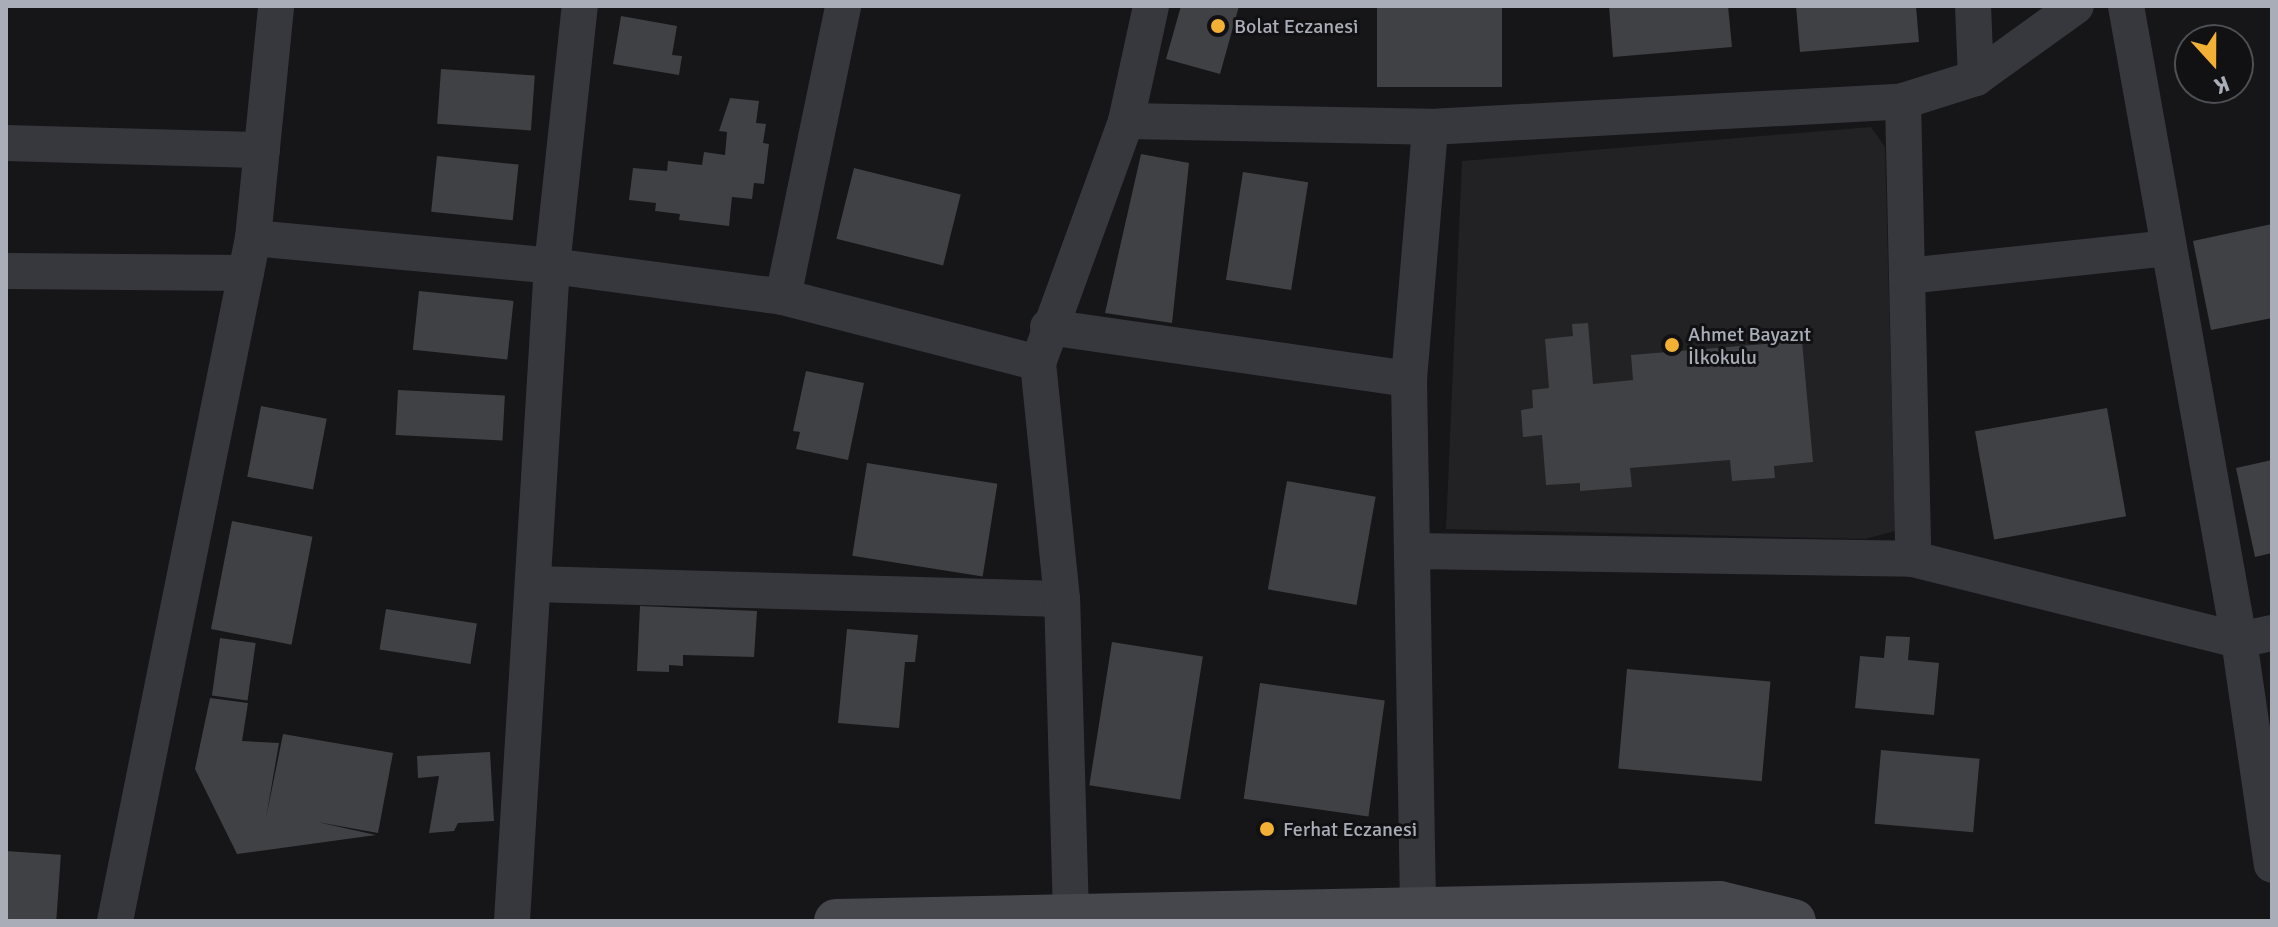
<!DOCTYPE html>
<html>
<head>
<meta charset="utf-8">
<style>
  body { margin:0 }
  #map { position:relative; width:2278px; height:927px; overflow:hidden; background:#161618; font-family:Signika,sans-serif }
  div>[style] { position:absolute }
  .built>* { inset:0; background:#222225 }
  .building>* { inset:0; background:#404145; transform-origin:0 0 }
  .street>* { height:36px; margin:-18px; padding:0 18px; transform-origin:18px; border-radius:18px; background:#37383d }
  .secondary>* { height:44px; margin:-22px; padding:0 22px; transform-origin:22px; border-radius:22px; background:#45474d }
  .dots>* { width:22px; height:22px; translate:-50% -50%; box-sizing:border-box; border:4px solid #111113; border-radius:50% }
  span { translate:-50% -50%; white-space:nowrap; text-align:center; line-height:1.15; -webkit-text-stroke:6px #111113; paint-order:stroke }
  .poi-label { font-size:20px; color:#a8adb8 }
  .left { translate:0 -50%; text-align:left }
  .frame { position:absolute; inset:0; border:8px solid #a8adb8; pointer-events:none }
  .north { position:absolute; left:2174px; top:24px; width:80px; height:80px; box-sizing:border-box; background:#111113; border:2px solid #4d4f55; border-radius:50%; rotate:159deg; font-size:22px; font-weight:700; line-height:32px; text-align:center; color:#a8adb8 }
  .north::after { content:''; display:block; margin:auto; width:28px; height:36px; background:#f2b134; clip-path:polygon(50% 0,100% 100%,50% 72%,0 100%) }
</style>
</head>
<body>
<div id="map">
  <div class="built">
    <i style="clip-path:polygon(1871px 127px,1885px 147px,1895px 531px,1865px 539px,1446px 529px,1462px 161px)"></i>
  </div>
  <div class="building">
    <i style="clip-path:polygon(1181px 6px,1239px 6px,1220px 74px,1166px 59px)"></i>
    <i style="left:1377px;top:6px;width:125px;height:81px"></i>
    <i style="clip-path:polygon(1609px 6px,1728px 6px,1732px 47px,1613px 57px)"></i>
    <i style="clip-path:polygon(1796px 6px,1916px 6px,1919px 42px,1800px 52px)"></i>
    <i style="clip-path:polygon(621px 16px,677px 26px,672px 55px,682px 56px,679px 75px,613px 64px)"></i>
    <i style="left:441px;top:69px;width:94px;height:55px;rotate:4deg"></i>
    <i style="clip-path:polygon(730px 98px,759px 101px,756px 123px,766px 124px,763px 143px,769px 144px,764px 184px,754px 183px,752px 199px,732px 197px,729px 226px,679px 220px,680px 214px,655px 211px,656px 203px,629px 200px,633px 168px,667px 171px,668px 161px,702px 165px,704px 152px,725px 155px,727px 132px,719px 131px)"></i>
    <i style="clip-path:polygon(1141px 154px,1189px 163px,1172px 323px,1105px 313px)"></i>
    <i style="left:437px;top:156px;width:82px;height:56px;rotate:6deg"></i>
    <i style="left:854px;top:168px;width:110px;height:73px;rotate:14deg"></i>
    <i style="left:1243px;top:172px;width:66px;height:109px;rotate:9deg"></i>
    <i style="clip-path:polygon(2272px 224px,2272px 318px,2211px 330px,2193px 241px)"></i>
    <i style="left:419px;top:291px;width:95px;height:59px;rotate:6deg"></i>
    <i style="clip-path:polygon(1588px 323px,1593px 384px,1633px 380px,1631px 355px,1802px 341px,1813px 462px,1774px 466px,1775px 478px,1732px 481px,1730px 460px,1630px 468px,1632px 487px,1580px 491px,1580px 483px,1546px 485px,1542px 435px,1523px 437px,1521px 410px,1533px 408px,1532px 390px,1549px 388px,1545px 339px,1573px 336px,1572px 324px)"></i>
    <i style="clip-path:polygon(806px 371px,864px 383px,848px 460px,796px 449px,800px 432px,793px 431px)"></i>
    <i style="left:398px;top:390px;width:107px;height:45px;rotate:3deg"></i>
    <i style="left:261px;top:406px;width:67px;height:72px;rotate:11deg"></i>
    <i style="left:2107px;top:408px;width:110px;height:134px;rotate:80deg"></i>
    <i style="clip-path:polygon(2272px 460px,2272px 553px,2255px 557px,2236px 468px)"></i>
    <i style="left:867px;top:463px;width:132px;height:94px;rotate:9deg"></i>
    <i style="left:1287px;top:481px;width:90px;height:110px;rotate:10deg"></i>
    <i style="left:232px;top:521px;width:82px;height:110px;rotate:11deg"></i>
    <i style="clip-path:polygon(640px 606px,757px 611px,754px 657px,683px 655px,683px 666px,669px 665px,669px 672px,637px 671px)"></i>
    <i style="left:386px;top:609px;width:92px;height:41px;rotate:9deg"></i>
    <i style="clip-path:polygon(847px 629px,918px 635px,915px 662px,905px 662px,899px 728px,838px 723px)"></i>
    <i style="clip-path:polygon(1886px 636px,1910px 637px,1908px 660px,1939px 663px,1934px 715px,1855px 708px,1860px 656px,1884px 658px)"></i>
    <i style="left:220px;top:638px;width:36px;height:58px;rotate:8deg"></i>
    <i style="left:1112px;top:642px;width:92px;height:145px;rotate:9deg"></i>
    <i style="left:1627px;top:669px;width:144px;height:100px;rotate:5deg"></i>
    <i style="left:1260px;top:683px;width:126px;height:117px;rotate:8deg"></i>
    <i style="clip-path:polygon(210px 698px,248px 703px,242px 741px,279px 743px,266px 818px,283px 734px,393px 753px,378px 833px,317px 822px,376px 835px,237px 854px,195px 769px)"></i>
    <i style="left:1881px;top:750px;width:99px;height:74px;rotate:5deg"></i>
    <i style="clip-path:polygon(490px 752px,494px 821px,458px 823px,454px 831px,429px 833px,439px 776px,418px 778px,417px 756px)"></i>
    <i style="left:6px;top:851px;width:55px;height:69px;rotate:4deg"></i>
  </div>
  <div class="street">
    <i style="left:1973px;top:6px;width:72px;rotate:87.6deg"></i>
    <i style="left:2126px;top:6px;width:644px;rotate:79.89deg"></i>
    <i style="left:2239px;top:640px;width:227px;rotate:81.7deg"></i>
    <i style="left:1903px;top:101px;width:458px;rotate:88.7deg"></i>
    <i style="left:1126px;top:121px;width:304px;rotate:1.1deg"></i>
    <i style="left:1430px;top:127px;width:474px;rotate:-3.1deg"></i>
    <i style="left:1903px;top:101px;width:77px;rotate:-17.5deg"></i>
    <i style="left:1976px;top:78px;width:123px;rotate:-35.8deg"></i>
    <i style="left:6px;top:143px;width:256px;rotate:1.6deg"></i>
    <i style="left:253px;top:238px;width:300px;rotate:5.3deg"></i>
    <i style="left:552px;top:266px;width:233px;rotate:7.6deg"></i>
    <i style="left:783px;top:297px;width:263px;rotate:14.5deg"></i>
    <i style="left:6px;top:271px;width:240px;rotate:0.5deg"></i>
    <i style="left:1907px;top:276px;width:262px;rotate:-6.1deg"></i>
    <i style="left:783px;top:297px;width:297px;rotate:-78.3deg"></i>
    <i style="left:1048px;top:327px;width:365px;rotate:8.2deg"></i>
    <i style="left:1414px;top:551px;width:499px;rotate:0.9deg"></i>
    <i style="left:1913px;top:559px;width:336px;rotate:14deg"></i>
    <i style="left:2239px;top:640px;width:34px;rotate:-12deg"></i>
    <i style="left:533px;top:584px;width:529px;rotate:1.62deg"></i>
    <i style="left:1418px;top:906px;width:527px;rotate:-90.98deg"></i>
    <i style="left:1409px;top:379px;width:253px;rotate:-85.2deg"></i>
    <i style="left:1071px;top:916px;width:317px;rotate:-91.6deg"></i>
    <i style="left:1062px;top:599px;width:237px;rotate:-95.8deg"></i>
    <i style="left:1038px;top:363px;width:258px;rotate:-70deg"></i>
    <i style="left:1126px;top:121px;width:118px;rotate:-77.7deg"></i>
    <i style="left:115px;top:921px;width:697px;rotate:-78.58deg"></i>
    <i style="left:253px;top:238px;width:233px;rotate:-84.3deg"></i>
    <i style="left:512px;top:921px;width:656px;rotate:-86.51deg"></i>
    <i style="left:552px;top:266px;width:262px;rotate:-83.9deg"></i>
  </div>
  <div class="secondary">
    <i style="left:836px;top:921px;width:884px;rotate:-1.17deg"></i>
    <i style="left:1720px;top:903px;width:76px;rotate:13.7deg"></i>
  </div>
  <div class="dots">
    <i style="left:1218px;top:26px;background:#f2b134"></i>
    <i style="left:1672px;top:345px;background:#f2b134"></i>
    <i style="left:1267px;top:829px;background:#f2b134"></i>
  </div>
  <div class="poi-label">
    <span class="left" style="left:1234px;top:26px">Bolat Eczanesi</span>
    <span class="left" style="left:1688px;top:346px">Ahmet Bayazıt<br>İlkokulu</span>
    <span class="left" style="left:1283px;top:829px">Ferhat Eczanesi</span>
  </div>
  <div class="frame"></div>
  <div class="north">K</div>
</div>
</body>
</html>
